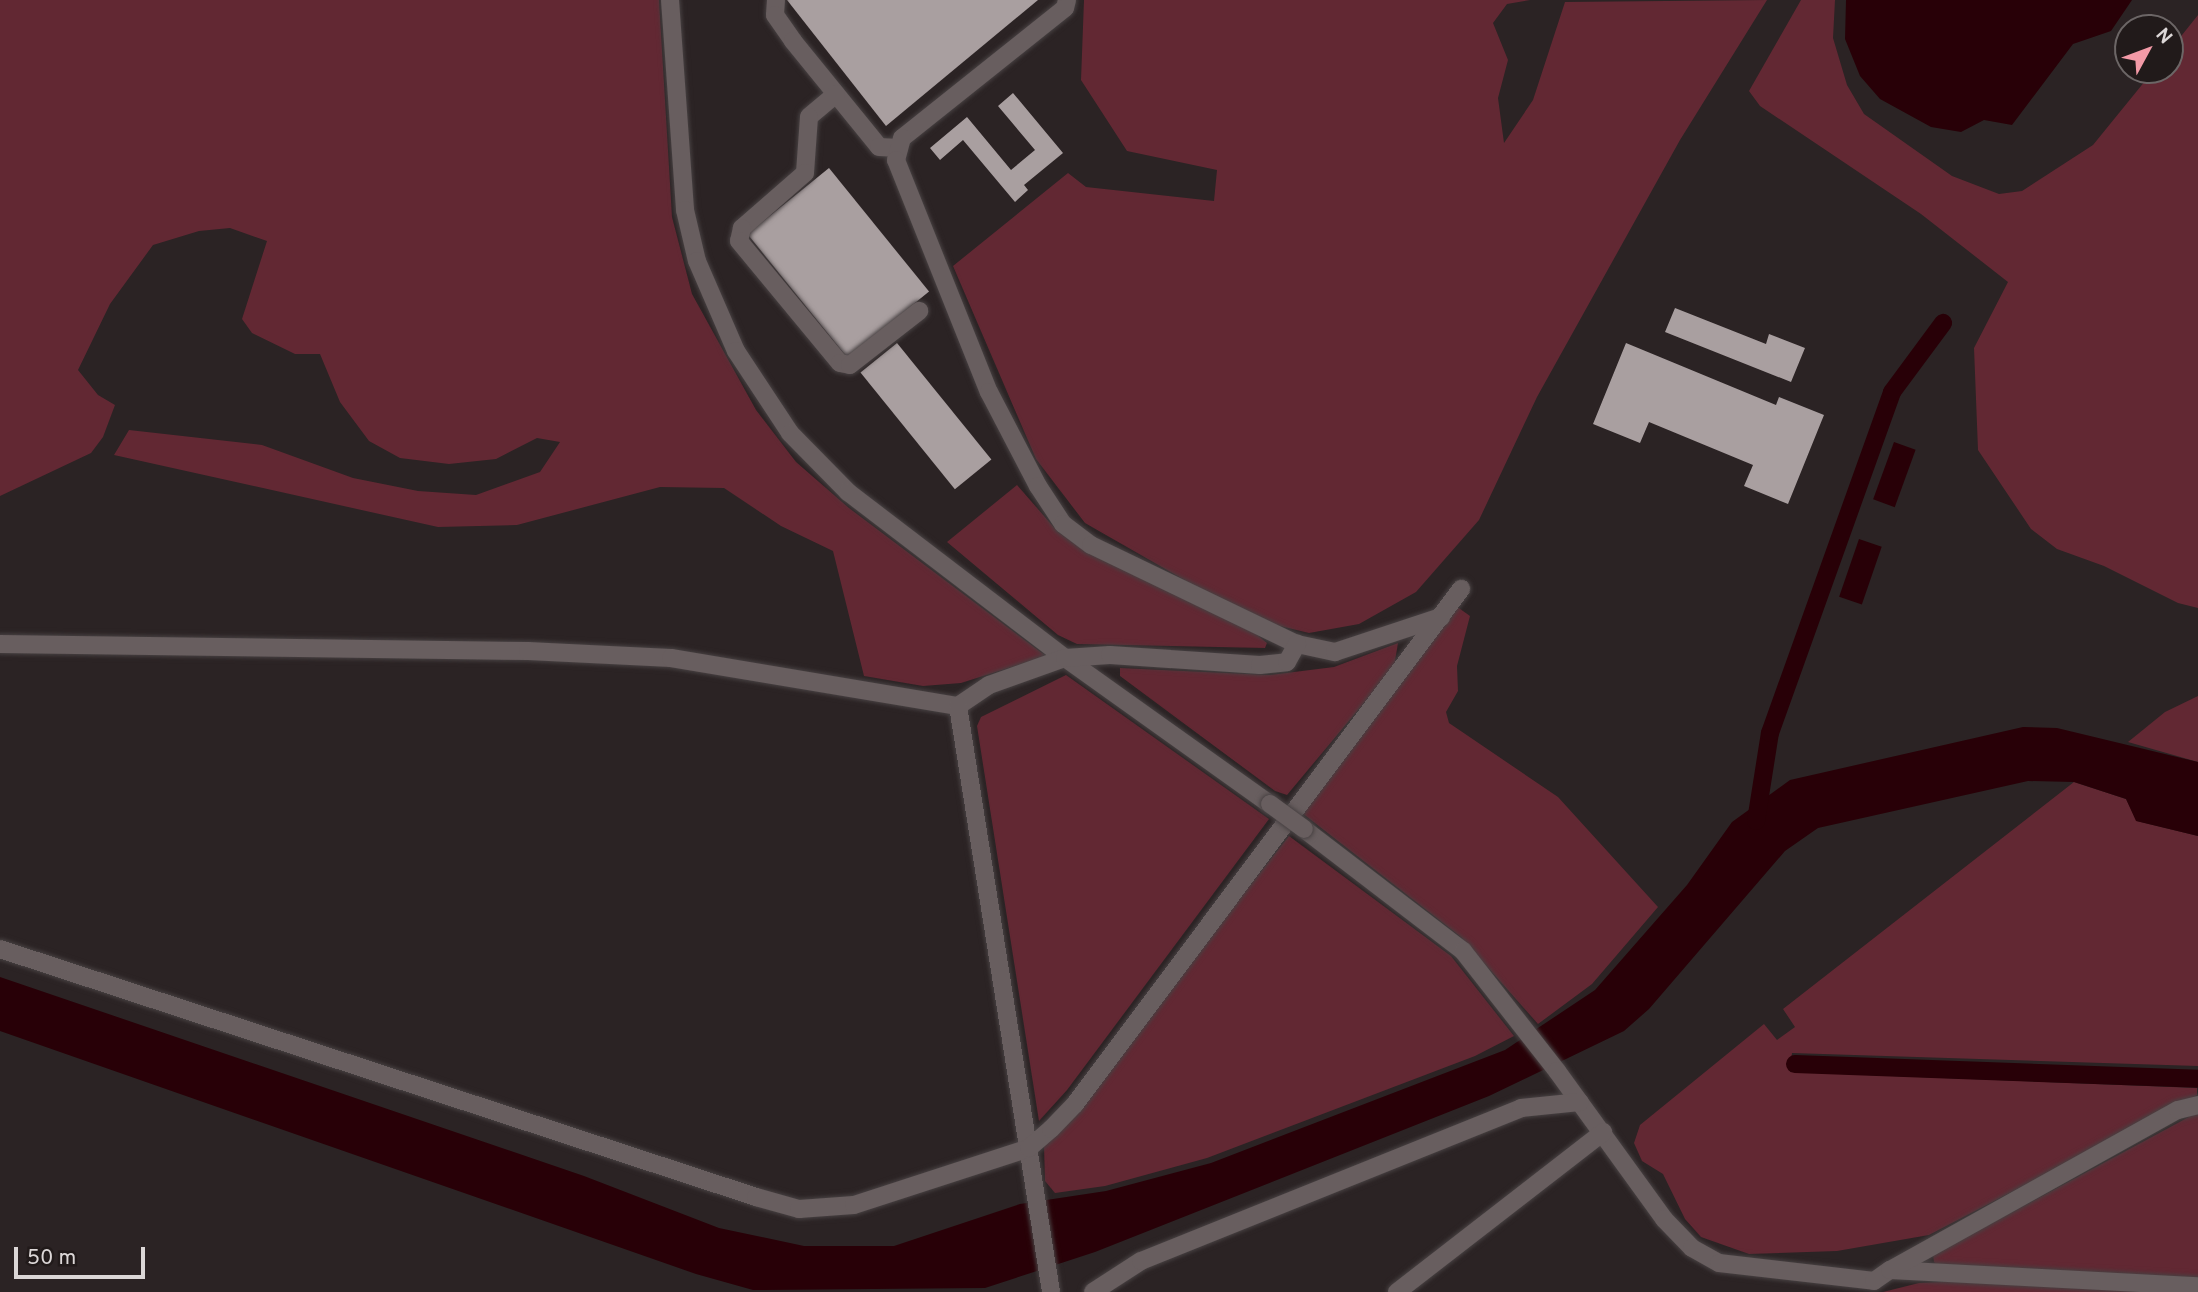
<!DOCTYPE html>
<html>
<head>
<meta charset="utf-8">
<style>
  body { margin:0 }
  #map { position:relative; width:2198px; height:1292px; overflow:hidden; background:#2b2324; font-family:Overpass,sans-serif }
  div>[style] { position:absolute }
  .green>* { inset:0; background:#622833 }
  .water>* { inset:0; background:#280007; transform-origin:0 0 }
  .canal>* { height:18px; margin:-9px; padding:0 9px; transform-origin:9px; border-radius:9px; background:#280007 }
  .building>* { inset:0; background:#a99fa0; transform-origin:0 0 }
  .roads { filter:drop-shadow(0 0 2px #474142) drop-shadow(0 0 2px #474142) }
  .street>* { height:18px; margin:-9px; padding:0 9px; transform-origin:9px; border-radius:9px; background:#685e5f }
  .secondary>* { height:18px; margin:-9px; padding:0 9px; transform-origin:9px; border-radius:9px; background:#685e5f }
  .bridges { filter:drop-shadow(0 0 2px #474142) drop-shadow(0 0 2px #474142) }
  .street-bridge>* { height:18px; margin:-9px; padding:0 9px; transform-origin:9px; border-radius:9px; background:#685e5f }
  span { translate:-50% -50%; white-space:nowrap; text-align:center; line-height:1.15; -webkit-text-stroke:7px #211a1a; paint-order:stroke }
  .north { position:absolute; left:2114px; top:14px; width:70px; height:70px; box-sizing:border-box; background:#211a1a; border:2px solid #6c6666; border-radius:50%; rotate:49deg; font-size:19px; font-weight:700; line-height:28px; text-align:center; color:#dcd7d7 }
  .north::after { content:''; display:block; margin:auto; width:24px; height:32px; background:#f39aa7; clip-path:polygon(50% 0,100% 100%,50% 72%,0 100%) }
  .scale { position:absolute; left:14px; top:1247px; width:131px; height:32px; box-sizing:border-box; border:4px solid #dcd7d7; border-top:0; padding-left:9px; font-size:21px; line-height:24px; white-space:nowrap; color:#dcd7d7; -webkit-text-stroke:5px #211a1a; paint-order:stroke }
</style>
</head>
<body>
<div id="map">
  <div class="green">
    <i style="clip-path:polygon(0 0,659px 0,672px 217px,692px 294px,756px 410px,796px 462px,849px 508px,1046px 656px,961px 683px,923px 686px,864px 676px,833px 551px,781px 526px,724px 488px,660px 487px,517px 525px,438px 527px,114px 455px,129px 430px,262px 445px,353px 478px,418px 491px,476px 495px,540px 472px,560px 442px,537px 438px,496px 459px,449px 464px,400px 458px,369px 441px,340px 402px,320px 354px,295px 354px,252px 333px,242px 319px,267px 241px,230px 228px,199px 231px,153px 245px,110px 304px,78px 370px,98px 395px,115px 405px,103px 437px,91px 453px,0 496px)"></i>
    <i style="clip-path:polygon(1084px 0,1530px 0,1507px 4px,1493px 23px,1508px 60px,1498px 98px,1504px 143px,1533px 100px,1565px 2px,1767px 0,1680px 140px,1537px 397px,1479px 520px,1416px 592px,1359px 624px,1309px 633px,1280px 626px,1202px 590px,1085px 523px,1036px 459px,953px 266px,1068px 173px,1086px 187px,1214px 201px,1217px 170px,1127px 151px,1081px 80px)"></i>
    <i style="clip-path:polygon(1801px 0,1835px 0,1833px 38px,1847px 85px,1864px 114px,1952px 176px,1999px 194px,2022px 191px,2093px 145px,2154px 70px,2170px 70px,2170px 50px,2198px 15px,2198px 608px,2178px 603px,2104px 566px,2057px 549px,2031px 529px,1978px 450px,1974px 348px,2008px 282px,1921px 214px,1760px 106px,1749px 91px)"></i>
    <i style="clip-path:polygon(1017px 485px,1058px 532px,1082px 549px,1256px 634px,1267px 643px,1265px 648px,1077px 644px,1058px 635px,947px 542px)"></i>
    <i style="clip-path:polygon(1456px 606px,1470px 616px,1457px 666px,1458px 691px,1446px 712px,1449px 723px,1558px 797px,1658px 907px,1592px 984px,1538px 1024px,1461px 937px,1302px 813px)"></i>
    <i style="clip-path:polygon(1398px 643px,1394px 667px,1287px 795px,1275px 791px,1120px 676px,1120px 668px,1269px 675px,1334px 667px)"></i>
    <i style="clip-path:polygon(1066px 675px,1269px 819px,1067px 1090px,1039px 1121px,977px 726px,981px 717px)"></i>
    <i style="clip-path:polygon(2198px 696px,2198px 762px,2128px 742px,2165px 712px)"></i>
    <i style="clip-path:polygon(2074px 782px,2126px 799px,2137px 821px,2198px 836px,2198px 1066px,1792px 1053px,1790px 1072px,2197px 1088px,2197px 1095px,1929px 1235px,1837px 1251px,1749px 1254px,1701px 1237px,1685px 1219px,1663px 1174px,1642px 1161px,1634px 1143px,1640px 1125px,1764px 1024px,1777px 1040px,1795px 1027px,1783px 1009px)"></i>
    <i style="clip-path:polygon(1289px 836px,1451px 956px,1514px 1036px,1475px 1056px,1207px 1158px,1105px 1186px,1055px 1193px,1045px 1181px,1044px 1146px)"></i>
    <i style="clip-path:polygon(2198px 1112px,2198px 1278px,1940px 1268px,1934px 1262px,1933px 1255px)"></i>
    <i style="clip-path:polygon(1963px 1281px,2167px 1292px,1883px 1292px,1919px 1283px)"></i>
  </div>
  <div class="water">
    <i style="clip-path:polygon(1846px 0,2132px 0,2111px 31px,2073px 44px,2012px 125px,1984px 120px,1961px 132px,1931px 127px,1880px 99px,1860px 76px,1845px 39px)"></i>
    <i style="left:1894px;top:442px;width:23px;height:61px;rotate:20deg"></i>
    <i style="left:1859px;top:539px;width:24px;height:61px;rotate:19deg"></i>
    <i style="clip-path:polygon(2023px 727px,2057px 728px,2198px 762px,2198px 836px,2136px 821px,2126px 799px,2074px 782px,2028px 781px,1818px 828px,1785px 851px,1649px 1009px,1624px 1031px,1489px 1096px,1095px 1252px,985px 1288px,753px 1290px,696px 1274px,0 1031px,0 977px,584px 1176px,719px 1228px,804px 1246px,894px 1246px,1020px 1204px,1106px 1191px,1211px 1163px,1505px 1050px,1595px 990px,1687px 885px,1732px 822px,1790px 780px)"></i>
  </div>
  <div class="canal">
    <i style="left:1756px;top:821px;width:89px;rotate:-81deg"></i>
    <i style="left:1770px;top:733px;width:362px;rotate:-70.3deg"></i>
    <i style="left:1892px;top:392px;width:86px;rotate:-53.5deg"></i>
    <i style="left:1795px;top:1064px;width:403px;rotate:2.1deg"></i>
  </div>
  <div class="building">
    <i style="clip-path:polygon(787px 0,1038px 0,886px 126px)"></i>
    <i style="clip-path:polygon(1013px 93px,1063px 153px,1024px 185px,1028px 190px,1015px 202px,963px 140px,940px 160px,930px 148px,967px 117px,1011px 170px,1035px 150px,998px 106px)"></i>
    <i style="left:829px;top:168px;width:159px;height:105px;rotate:51deg"></i>
    <i style="clip-path:polygon(1675px 308px,1766px 344px,1769px 334px,1805px 348px,1791px 382px,1665px 332px)"></i>
    <i style="left:897px;top:343px;width:150px;height:47px;rotate:51deg"></i>
    <i style="clip-path:polygon(1626px 343px,1776px 405px,1779px 397px,1824px 415px,1788px 504px,1744px 486px,1753px 465px,1649px 422px,1640px 443px,1593px 424px)"></i>
  </div>
  <div class="roads">
    <div class="street">
      <i style="left:670px;top:0;width:211px;rotate:85.9deg"></i>
      <i style="left:685px;top:210px;width:52px;rotate:76.8deg"></i>
      <i style="left:697px;top:261px;width:98px;rotate:66.6deg"></i>
      <i style="left:736px;top:351px;width:98px;rotate:56.6deg"></i>
      <i style="left:790px;top:433px;width:83px;rotate:45.5deg"></i>
      <i style="left:848px;top:492px;width:273px;rotate:37.4deg"></i>
      <i style="left:1065px;top:658px;width:252px;rotate:35.5deg"></i>
      <i style="left:776px;top:0;width:15px;rotate:94deg"></i>
      <i style="left:775px;top:15px;width:32px;rotate:55deg"></i>
      <i style="left:793px;top:41px;width:136px;rotate:50.9deg"></i>
      <i style="left:879px;top:147px;width:20px;rotate:3deg"></i>
      <i style="left:1067px;top:0;width:8px;rotate:104deg"></i>
      <i style="left:1065px;top:8px;width:208px;rotate:141.4deg"></i>
      <i style="left:902px;top:138px;width:23px;rotate:105deg"></i>
      <i style="left:896px;top:160px;width:250px;rotate:68.2deg"></i>
      <i style="left:989px;top:392px;width:106px;rotate:62.5deg"></i>
      <i style="left:1038px;top:486px;width:45px;rotate:56.7deg"></i>
      <i style="left:1063px;top:524px;width:35px;rotate:37deg"></i>
      <i style="left:1091px;top:545px;width:229px;rotate:25.7deg"></i>
      <i style="left:1297px;top:644px;width:39px;rotate:12deg"></i>
      <i style="left:1335px;top:652px;width:112px;rotate:-18.3deg"></i>
      <i style="left:836px;top:94px;width:35px;rotate:140deg"></i>
      <i style="left:809px;top:117px;width:56px;rotate:94.1deg"></i>
      <i style="left:805px;top:173px;width:84px;rotate:138.9deg"></i>
      <i style="left:742px;top:228px;width:13px;rotate:103deg"></i>
      <i style="left:739px;top:241px;width:158px;rotate:50.4deg"></i>
      <i style="left:840px;top:363px;width:10px;rotate:11deg"></i>
      <i style="left:850px;top:365px;width:88px;rotate:-38deg"></i>
      <i style="left:0;top:644px;width:528px;rotate:0.76deg"></i>
      <i style="left:528px;top:651px;width:143px;rotate:2.8deg"></i>
      <i style="left:671px;top:658px;width:291px;rotate:9.5deg"></i>
      <i style="left:958px;top:706px;width:37px;rotate:-34deg"></i>
      <i style="left:989px;top:685px;width:81px;rotate:-19.6deg"></i>
      <i style="left:1065px;top:658px;width:45px;rotate:-3.8deg"></i>
      <i style="left:1110px;top:655px;width:150px;rotate:3.8deg"></i>
      <i style="left:1260px;top:665px;width:27px;rotate:-6deg"></i>
      <i style="left:1287px;top:662px;width:21px;rotate:-61deg"></i>
      <i style="left:958px;top:706px;width:593px;rotate:80.98deg"></i>
      <i style="left:1304px;top:829px;width:200px;rotate:37.5deg"></i>
      <i style="left:1463px;top:951px;width:152px;rotate:51.9deg"></i>
      <i style="left:1557px;top:1071px;width:183px;rotate:54.1deg"></i>
      <i style="left:1664px;top:1219px;width:40px;rotate:46deg"></i>
      <i style="left:1692px;top:1248px;width:31px;rotate:29deg"></i>
      <i style="left:1719px;top:1263px;width:156px;rotate:6.6deg"></i>
      <i style="left:1874px;top:1281px;width:19px;rotate:-35deg"></i>
      <i style="left:1890px;top:1270px;width:308px;rotate:3deg"></i>
      <i style="left:0;top:949px;width:796px;rotate:18.16deg"></i>
      <i style="left:756px;top:1197px;width:45px;rotate:15.6deg"></i>
      <i style="left:799px;top:1209px;width:55px;rotate:-4.2deg"></i>
      <i style="left:854px;top:1205px;width:184px;rotate:-18deg"></i>
      <i style="left:1029px;top:1148px;width:29px;rotate:-41deg"></i>
      <i style="left:1051px;top:1129px;width:35px;rotate:-46deg"></i>
      <i style="left:1075px;top:1104px;width:644px;rotate:-53.15deg"></i>
      <i style="left:1890px;top:1270px;width:329px;rotate:-29.1deg"></i>
      <i style="left:2178px;top:1110px;width:21px;rotate:-14deg"></i>
      <i style="left:1093px;top:1292px;width:57px;rotate:-32.9deg"></i>
      <i style="left:1141px;top:1261px;width:410px;rotate:-21.9deg"></i>
      <i style="left:1521px;top:1108px;width:59px;rotate:-5.8deg"></i>
    </div>
    <div class="secondary">
      <i style="left:1397px;top:1292px;width:261px;rotate:-37.8deg"></i>
    </div>
  </div>
  <div class="bridges">
    <div class="street-bridge">
      <i style="left:1270px;top:804px;width:42px;rotate:36.3deg"></i>
    </div>
  </div>
  <div class="north">N</div>
  <div class="scale">50 m</div>
</div>
</body>
</html>
